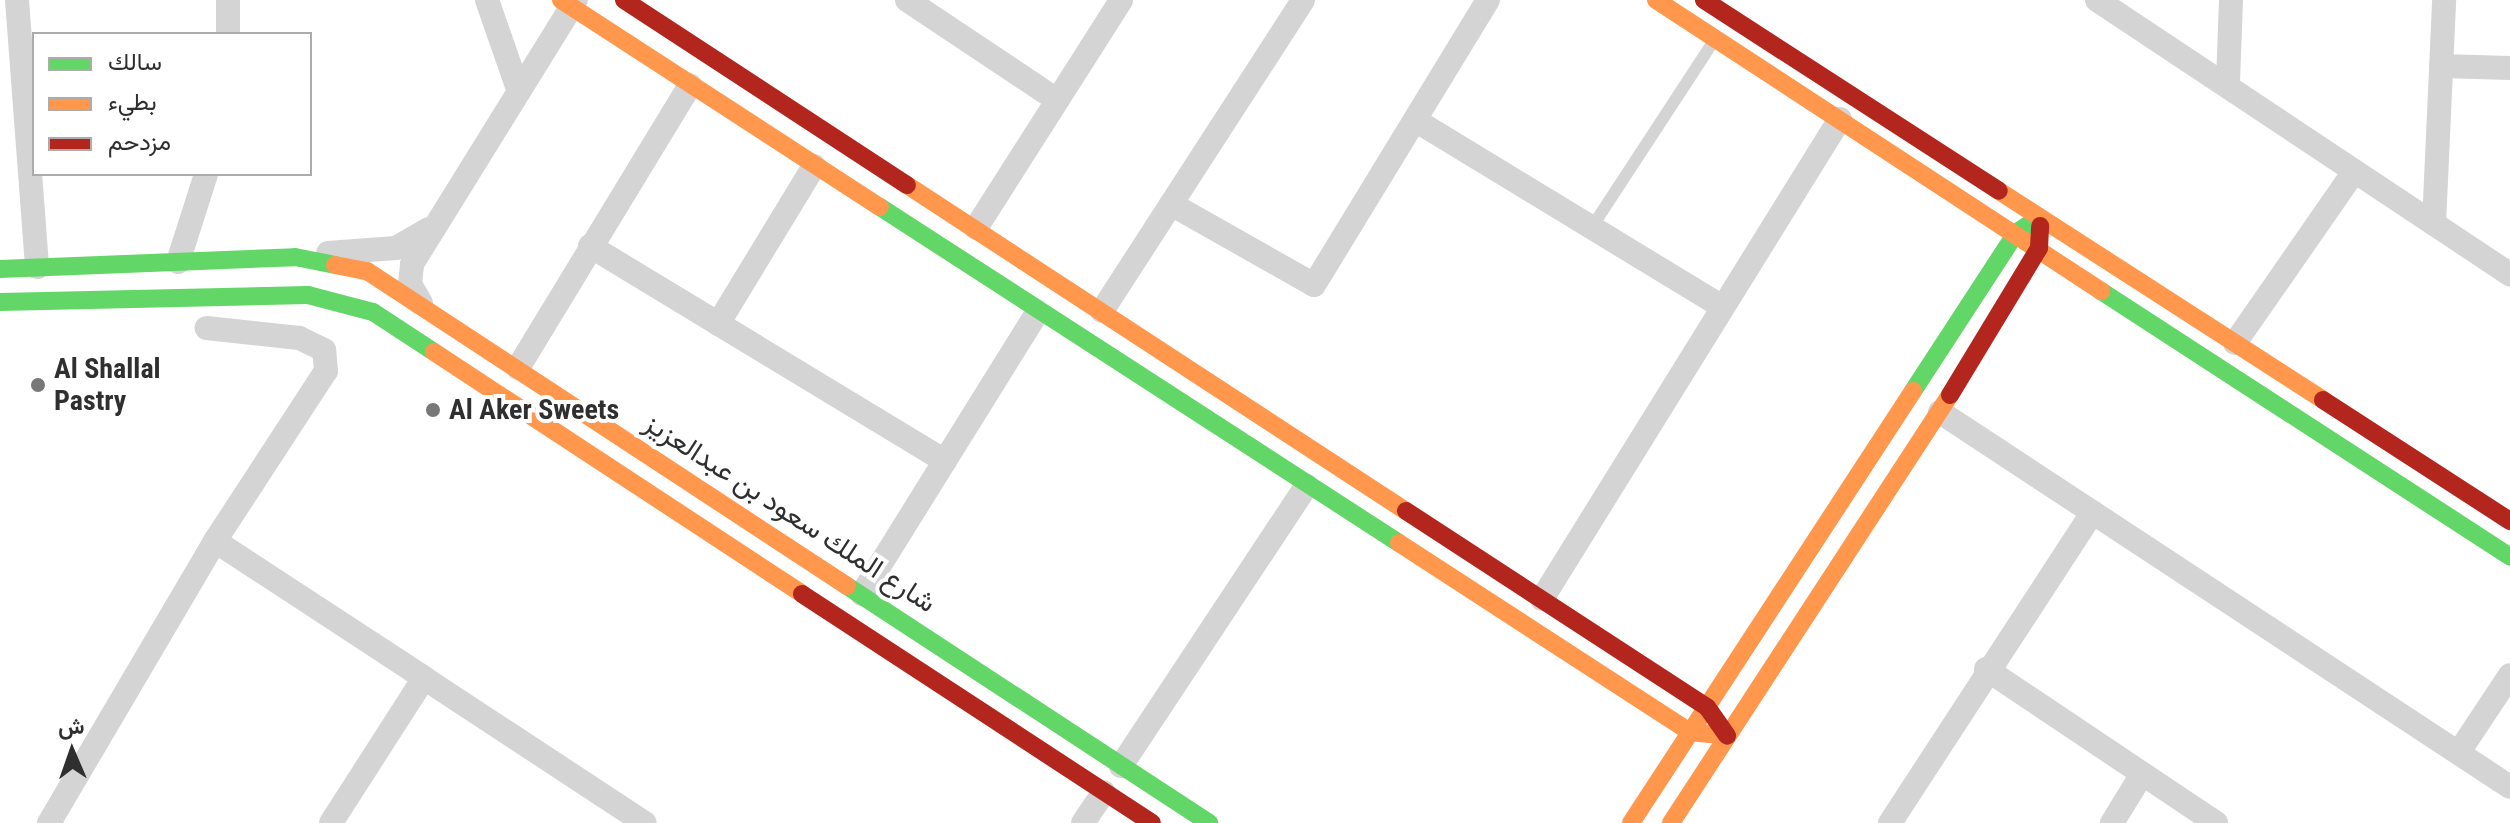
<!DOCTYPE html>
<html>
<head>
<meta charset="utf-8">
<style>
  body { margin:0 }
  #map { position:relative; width:2510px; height:823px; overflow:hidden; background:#fff; font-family:"Roboto Condensed",Vazirmatn,sans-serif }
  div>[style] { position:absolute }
  .lane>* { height:12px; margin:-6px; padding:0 6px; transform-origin:6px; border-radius:6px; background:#d4d4d4 }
  .street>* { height:24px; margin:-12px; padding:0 12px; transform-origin:12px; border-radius:12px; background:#d4d4d4 }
  .fast>* { height:18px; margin:-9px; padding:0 9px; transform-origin:9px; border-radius:9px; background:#63d668 }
  .slow>* { height:18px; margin:-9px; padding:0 9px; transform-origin:9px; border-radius:9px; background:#ff974d }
  .jam>* { height:18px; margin:-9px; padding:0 9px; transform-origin:9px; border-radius:9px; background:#b3261e }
  .dots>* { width:22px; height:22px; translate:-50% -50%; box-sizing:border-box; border:4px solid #fff; border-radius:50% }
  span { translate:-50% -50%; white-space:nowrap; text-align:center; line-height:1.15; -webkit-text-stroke:8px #fff; paint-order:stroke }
  .poi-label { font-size:28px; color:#2f2f2f; font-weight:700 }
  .left { translate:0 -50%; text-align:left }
  .street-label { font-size:28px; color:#2f2f2f }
  .legend { position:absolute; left:32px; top:32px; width:280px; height:144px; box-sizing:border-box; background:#fff; border:2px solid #acacac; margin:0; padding:10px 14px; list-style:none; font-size:24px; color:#2f2f2f }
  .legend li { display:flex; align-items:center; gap:16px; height:40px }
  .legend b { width:40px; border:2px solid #acacac }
  .north { position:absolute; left:32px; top:711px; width:80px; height:80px; -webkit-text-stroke:6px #fff; paint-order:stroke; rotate:358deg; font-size:22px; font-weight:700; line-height:32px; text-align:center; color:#2f2f2f }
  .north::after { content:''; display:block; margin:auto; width:28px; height:36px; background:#2f2f2f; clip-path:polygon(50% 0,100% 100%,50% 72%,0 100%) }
</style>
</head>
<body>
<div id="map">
  <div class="lane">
    <i style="left:1592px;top:227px;width:225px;rotate:-56.8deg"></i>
  </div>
  <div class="street">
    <i style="left:17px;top:0;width:268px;rotate:85.7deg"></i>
    <i style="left:487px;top:0;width:97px;rotate:70.8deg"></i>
    <i style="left:907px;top:0;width:180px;rotate:33.7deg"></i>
    <i style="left:2097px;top:0;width:496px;rotate:33.6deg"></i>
    <i style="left:228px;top:34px;width:34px;rotate:-90deg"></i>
    <i style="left:2441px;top:66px;width:69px;rotate:1.7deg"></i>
    <i style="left:2228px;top:82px;width:82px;rotate:-87.9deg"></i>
    <i style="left:1415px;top:120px;width:360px;rotate:31.3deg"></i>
    <i style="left:1171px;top:204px;width:164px;rotate:29.5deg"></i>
    <i style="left:1314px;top:285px;width:334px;rotate:-58.6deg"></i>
    <i style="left:2434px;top:224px;width:224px;rotate:-87.4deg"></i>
    <i style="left:976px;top:228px;width:270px;rotate:-57.5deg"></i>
    <i style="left:590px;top:246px;width:415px;rotate:31.2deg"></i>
    <i style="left:328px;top:253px;width:68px;rotate:-4.2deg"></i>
    <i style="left:396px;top:248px;width:38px;rotate:-30deg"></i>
    <i style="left:178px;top:262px;width:92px;rotate:-72.3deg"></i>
    <i style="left:421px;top:303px;width:22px;rotate:-120deg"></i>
    <i style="left:410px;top:284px;width:20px;rotate:-84deg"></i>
    <i style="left:412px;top:264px;width:311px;rotate:-58.2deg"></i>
    <i style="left:1102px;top:311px;width:370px;rotate:-57.1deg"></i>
    <i style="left:718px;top:324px;width:185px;rotate:-58.7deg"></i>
    <i style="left:2235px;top:343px;width:208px;rotate:-55.2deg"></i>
    <i style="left:518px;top:368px;width:331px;rotate:-58.7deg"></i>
    <i style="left:1940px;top:412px;width:682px;rotate:33.34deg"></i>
    <i style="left:215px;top:541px;width:250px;rotate:33.2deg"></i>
    <i style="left:424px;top:678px;width:172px;rotate:122.7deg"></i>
    <i style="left:862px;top:594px;width:331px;rotate:-58.1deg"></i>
    <i style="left:1542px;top:599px;width:565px;rotate:-58.17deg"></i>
    <i style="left:1986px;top:669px;width:277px;rotate:33.8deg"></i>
    <i style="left:424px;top:678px;width:264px;rotate:33.3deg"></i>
    <i style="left:2459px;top:752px;width:92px;rotate:-56.5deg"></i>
    <i style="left:1121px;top:766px;width:336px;rotate:-56.5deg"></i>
    <i style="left:49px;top:823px;width:327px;rotate:-59.5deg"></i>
    <i style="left:215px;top:541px;width:203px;rotate:-56.9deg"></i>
    <i style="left:326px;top:371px;width:21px;rotate:-95deg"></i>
    <i style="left:324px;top:350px;width:28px;rotate:-154deg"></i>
    <i style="left:299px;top:338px;width:93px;rotate:-173.8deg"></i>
    <i style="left:1083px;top:823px;width:37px;rotate:-56deg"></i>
    <i style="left:1890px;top:823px;width:371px;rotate:-56.9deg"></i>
    <i style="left:2112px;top:823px;width:57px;rotate:-58.5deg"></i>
  </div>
  <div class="fast">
    <i style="left:880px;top:207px;width:618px;rotate:32.92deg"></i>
    <i style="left:0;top:269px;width:295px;rotate:-2.3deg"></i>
    <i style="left:295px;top:257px;width:41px;rotate:11.3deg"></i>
    <i style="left:2101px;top:291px;width:488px;rotate:33deg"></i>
    <i style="left:0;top:302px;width:308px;rotate:-1.3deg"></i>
    <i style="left:308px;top:295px;width:67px;rotate:14.7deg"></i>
    <i style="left:373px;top:312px;width:73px;rotate:33.3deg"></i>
    <i style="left:1913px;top:391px;width:189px;rotate:-56.9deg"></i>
    <i style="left:2016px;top:233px;width:22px;rotate:-34deg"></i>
    <i style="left:847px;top:586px;width:433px;rotate:33.2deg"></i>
  </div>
  <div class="slow">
    <i style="left:561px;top:0;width:380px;rotate:33deg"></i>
    <i style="left:1656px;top:0;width:532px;rotate:33.18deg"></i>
    <i style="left:907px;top:185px;width:596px;rotate:33.16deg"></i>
    <i style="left:1999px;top:191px;width:386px;rotate:32.8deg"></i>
    <i style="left:335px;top:265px;width:33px;rotate:11deg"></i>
    <i style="left:367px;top:271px;width:574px;rotate:33.27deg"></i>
    <i style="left:434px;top:352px;width:440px;rotate:33.3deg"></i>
    <i style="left:1399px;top:543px;width:347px;rotate:33deg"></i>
    <i style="left:1690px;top:732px;width:37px;rotate:6deg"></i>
    <i style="left:1631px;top:823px;width:516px;rotate:-56.86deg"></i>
    <i style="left:1671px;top:823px;width:511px;rotate:-56.9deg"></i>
  </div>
  <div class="jam">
    <i style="left:624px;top:0;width:338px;rotate:33.2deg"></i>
    <i style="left:1704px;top:0;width:351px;rotate:32.9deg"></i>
    <i style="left:1950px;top:395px;width:172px;rotate:-58.8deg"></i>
    <i style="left:2039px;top:248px;width:22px;rotate:-87deg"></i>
    <i style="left:2323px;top:400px;width:223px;rotate:32.9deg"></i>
    <i style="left:1406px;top:511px;width:359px;rotate:33.1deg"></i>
    <i style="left:1707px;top:707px;width:35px;rotate:55deg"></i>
    <i style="left:802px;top:594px;width:418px;rotate:33.2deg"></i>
  </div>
  <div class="dots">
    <i style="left:38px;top:385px;background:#787878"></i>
    <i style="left:433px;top:410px;background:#787878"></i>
  </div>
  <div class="poi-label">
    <span class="left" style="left:54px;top:385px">Al Shallal<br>Pastry</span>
    <span class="left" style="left:449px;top:410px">Al Aker Sweets</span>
  </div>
  <div class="street-label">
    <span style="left:790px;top:513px;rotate:33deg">شارع الملك سعود بن عبدالعزيز</span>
  </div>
  <ul class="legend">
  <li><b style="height:10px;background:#63d668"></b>سالك</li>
  <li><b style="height:10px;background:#ff974d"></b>بطيء</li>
  <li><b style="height:10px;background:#b3261e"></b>مزدحم</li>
  </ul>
  <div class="north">ش</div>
</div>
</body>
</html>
